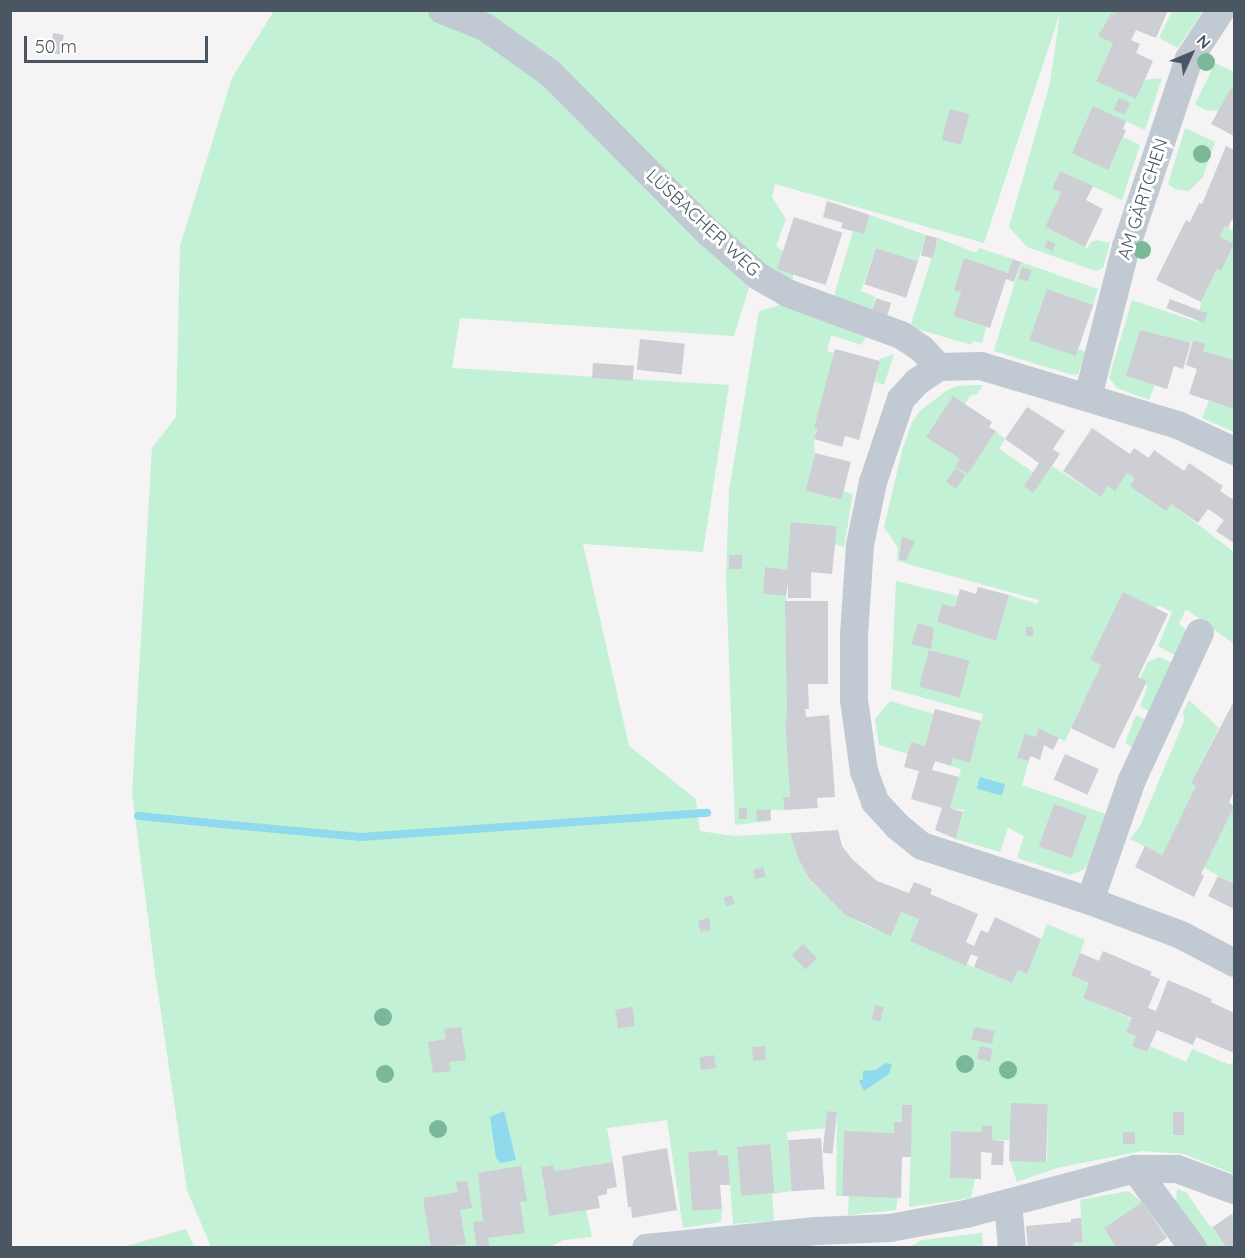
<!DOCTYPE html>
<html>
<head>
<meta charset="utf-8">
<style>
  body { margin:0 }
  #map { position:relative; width:1245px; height:1258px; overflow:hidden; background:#f5f3f3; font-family:Quicksand,sans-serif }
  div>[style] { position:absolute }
  .green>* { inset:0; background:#c3f1d5 }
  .water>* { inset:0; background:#90daee; transform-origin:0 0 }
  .stream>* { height:8px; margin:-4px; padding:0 4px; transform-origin:4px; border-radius:4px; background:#90daee }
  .building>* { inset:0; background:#cdcfd5; transform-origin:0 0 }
  .street>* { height:28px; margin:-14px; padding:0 14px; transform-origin:14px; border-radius:14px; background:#c1cad2 }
  .trees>* { width:18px; height:18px; margin:-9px; border-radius:50%; background:#7bb799 }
  span { translate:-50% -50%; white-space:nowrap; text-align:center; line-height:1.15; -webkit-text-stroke:6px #fff; paint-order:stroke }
  .street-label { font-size:18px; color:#4a5661 }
  .frame { position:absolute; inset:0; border:12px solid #4a5661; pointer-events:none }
  .north { position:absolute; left:1161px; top:24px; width:60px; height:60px; -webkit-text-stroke:4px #fff; paint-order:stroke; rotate:46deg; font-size:16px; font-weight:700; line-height:24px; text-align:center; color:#4a5661 }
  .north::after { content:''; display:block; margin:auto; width:21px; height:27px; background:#4a5661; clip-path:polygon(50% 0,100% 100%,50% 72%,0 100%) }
  .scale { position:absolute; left:24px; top:36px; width:184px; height:27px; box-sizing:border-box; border:3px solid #4a5661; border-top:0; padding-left:8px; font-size:18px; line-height:21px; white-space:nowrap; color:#4a5661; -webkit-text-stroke:4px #fff; paint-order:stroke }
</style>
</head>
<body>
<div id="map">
  <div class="green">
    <i style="clip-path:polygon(274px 11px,1121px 11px,1118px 17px,1103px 28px,1099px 36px,1113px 43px,1096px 80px,1136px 99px,1144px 80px,1162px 78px,1145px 130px,1093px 107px,1108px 169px,1123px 137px,1140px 145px,1122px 200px,1060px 171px,1052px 187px,1061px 192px,1045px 227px,1087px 248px,1091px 242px,1097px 240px,1110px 243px,1103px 268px,1096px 271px,1027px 247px,1009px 227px,1050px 83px,1060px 13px,984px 243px,775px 184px,772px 197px,786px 219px,776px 246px,783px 251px,793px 274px,793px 280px,803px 284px,799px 292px,756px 265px,734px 336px,460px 318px,452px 368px,729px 385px,703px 552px,583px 544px,629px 746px,696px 799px,700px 831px,734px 836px,790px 833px,798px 858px,809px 880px,845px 915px,869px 927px,891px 935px,901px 912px,919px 919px,910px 941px,1012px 983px,1018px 970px,1027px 974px,1047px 924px,1085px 940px,1071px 975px,1089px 983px,1084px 998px,1132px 1019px,1126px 1032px,1136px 1036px,1132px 1046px,1147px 1052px,1150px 1046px,1186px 1062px,1192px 1049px,1230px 1065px,1234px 1061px,1234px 1174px,1184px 1154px,1142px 1151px,1057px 1168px,1017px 1182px,1010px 1161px,1047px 1161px,1048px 1104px,1011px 1140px,992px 1140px,992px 1126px,982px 1125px,982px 1132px,951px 1131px,950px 1178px,975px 1179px,971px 1198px,909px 1207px,912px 1105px,902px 1105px,902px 1122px,894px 1133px,844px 1132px,842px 1196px,836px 1196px,837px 1112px,828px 1111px,827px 1128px,787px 1132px,792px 1191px,772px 1194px,774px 1221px,733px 1224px,728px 1156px,718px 1156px,717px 1150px,688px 1152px,692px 1211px,722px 1209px,721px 1222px,683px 1228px,667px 1120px,607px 1128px,613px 1162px,554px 1171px,553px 1165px,541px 1167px,549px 1216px,586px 1210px,592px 1237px,564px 1240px,548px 1248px,211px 1247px,187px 1190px,155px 972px,132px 793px,152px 448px,176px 417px,180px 246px,232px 78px)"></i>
    <i style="clip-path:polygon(1172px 11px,1203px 11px,1178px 48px,1159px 38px)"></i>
    <i style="clip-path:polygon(1215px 63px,1234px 72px,1234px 89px,1231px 88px,1220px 111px,1205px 110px,1195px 104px)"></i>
    <i style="clip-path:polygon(1185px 128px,1215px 142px,1203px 177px,1189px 191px,1175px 189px,1168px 184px)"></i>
    <i style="clip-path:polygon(870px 215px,926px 235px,918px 262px,876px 248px,861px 291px,875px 297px,871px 314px,833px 299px,853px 231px,864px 234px)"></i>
    <i style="clip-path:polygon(1225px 226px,1234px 231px,1234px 360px,1203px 351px,1204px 344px,1193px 340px,1191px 343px,1181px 342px,1140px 330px,1128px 377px,1155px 385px,1149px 400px,1117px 388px,1109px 378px,1132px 300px,1198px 322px,1201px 302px,1217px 269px,1221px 271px,1234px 244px,1220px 237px)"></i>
    <i style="clip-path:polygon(938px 238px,976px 253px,979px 248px,1013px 259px,1008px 273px,964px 259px,954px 289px,961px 292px,953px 316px,986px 327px,982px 343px,973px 341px,972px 345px,910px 327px)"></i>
    <i style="clip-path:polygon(1021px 262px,1098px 289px,1093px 305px,1047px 289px,1076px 355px,1078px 349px,1086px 352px,1078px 374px,1073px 375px,994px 351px)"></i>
    <i style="clip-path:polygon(788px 303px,869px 333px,861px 345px,831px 335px,827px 351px,834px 353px,814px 439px,815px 453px,806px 490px,841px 500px,843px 491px,853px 494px,844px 547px,835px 544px,837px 526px,792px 522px,787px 570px,765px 568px,763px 594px,786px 596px,787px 719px,785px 719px,790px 797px,783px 798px,784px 810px,771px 810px,771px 821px,735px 825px,726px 578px,729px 491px,759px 311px)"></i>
    <i style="clip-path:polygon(894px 354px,884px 385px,875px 382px,880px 359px)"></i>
    <i style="clip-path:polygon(evenodd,976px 385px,983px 385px,977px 394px,970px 396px,965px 404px,953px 396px,960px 459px,955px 466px,968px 474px,996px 431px,1005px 439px,999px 449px,1033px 472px,1024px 486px,1033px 492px,1052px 466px,1101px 497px,1108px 486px,1115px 490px,1127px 473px,1135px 478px,1130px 486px,1171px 504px,1234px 552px,1234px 644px,1186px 609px,1179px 624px,1188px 632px,1176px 656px,1158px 646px,1172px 612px,1158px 605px,1156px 608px,1123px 593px,1090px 660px,1101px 665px,1065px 741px,1038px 729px,1022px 785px,1106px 814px,1088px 865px,1083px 870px,1070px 875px,1017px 858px,1024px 836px,1008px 828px,1000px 852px,956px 839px,964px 810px,950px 808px,961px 769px,951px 766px,953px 758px,970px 762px,983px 714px,891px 689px,896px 581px,958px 596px,955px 607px,942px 604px,937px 622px,996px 641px,1009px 595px,1037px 604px,1039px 600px,897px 561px,898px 548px,884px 527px,902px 451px,912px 422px,920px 411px,946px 391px,957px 386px,976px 385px,1054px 804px,1086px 817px,1071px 858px,1039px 846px,1054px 804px)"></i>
    <i style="clip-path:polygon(1209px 401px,1234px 409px,1234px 432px,1202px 418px)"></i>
    <i style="clip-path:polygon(1159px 657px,1172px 663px,1150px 712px,1140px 706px,1147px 689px,1146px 681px,1140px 678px,1148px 662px)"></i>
    <i style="clip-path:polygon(1189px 700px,1219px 728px,1191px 783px,1196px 786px,1162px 855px,1130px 839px,1140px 826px,1184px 721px,1183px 712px)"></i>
    <i style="clip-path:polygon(890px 701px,934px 714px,925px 746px,911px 742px,908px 754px,879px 745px,875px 719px)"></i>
    <i style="clip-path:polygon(1136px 715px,1147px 720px,1134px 748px,1125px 743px)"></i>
    <i style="clip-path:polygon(1234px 807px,1234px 884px,1204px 868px)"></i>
    <i style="clip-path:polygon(1177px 1189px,1186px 1192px,1211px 1228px,1234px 1212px,1234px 1247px,1203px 1247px,1175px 1211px)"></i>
    <i style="clip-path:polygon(1128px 1191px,1142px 1202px,1104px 1228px,1117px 1247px,1073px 1247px,1073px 1243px,1083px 1242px,1080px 1200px)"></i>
    <i style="clip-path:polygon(849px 1196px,898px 1197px,896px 1210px,848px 1215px)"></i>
    <i style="clip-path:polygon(186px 1229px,194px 1247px,123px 1247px)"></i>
    <i style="clip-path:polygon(982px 1233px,983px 1247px,910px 1247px,922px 1240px)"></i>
  </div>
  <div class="water">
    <i style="left:980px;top:777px;width:26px;height:12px;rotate:16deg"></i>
    <i style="clip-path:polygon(886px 1063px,892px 1064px,889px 1074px,864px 1091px,859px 1081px,863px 1079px,863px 1071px,875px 1070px)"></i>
    <i style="clip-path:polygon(504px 1111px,516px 1160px,501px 1163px,496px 1158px,490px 1117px)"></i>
  </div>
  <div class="stream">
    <i style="left:138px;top:816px;width:224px;rotate:5.4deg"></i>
    <i style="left:361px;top:837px;width:347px;rotate:-4deg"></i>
  </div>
  <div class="building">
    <i style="clip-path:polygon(1107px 10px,1168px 10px,1156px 38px,1136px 30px,1131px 40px,1140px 44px,1136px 53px,1153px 61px,1136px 99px,1096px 81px,1113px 43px,1098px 36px,1111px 14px,1119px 16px)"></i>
    <i style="left:53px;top:33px;width:11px;height:20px;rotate:10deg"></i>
    <i style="clip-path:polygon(1231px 88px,1234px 89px,1234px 136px,1211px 124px)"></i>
    <i style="left:1119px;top:98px;width:12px;height:13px;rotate:24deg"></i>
    <i style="clip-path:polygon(1093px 106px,1126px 121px,1123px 129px,1126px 130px,1108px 170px,1072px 153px)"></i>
    <i style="left:950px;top:109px;width:20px;height:32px;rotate:15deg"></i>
    <i style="clip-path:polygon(1226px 146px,1234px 150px,1234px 221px,1232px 219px,1228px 228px,1225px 226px,1220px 237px,1234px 244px,1221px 271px,1217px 269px,1201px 302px,1156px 280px,1186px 220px,1190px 222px,1199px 203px,1202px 204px)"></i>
    <i style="clip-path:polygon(1060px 171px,1093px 186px,1086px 200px,1103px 209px,1085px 247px,1045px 227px,1061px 192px,1052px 188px)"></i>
    <i style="clip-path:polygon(827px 201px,870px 215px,864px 234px,841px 228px,843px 223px,823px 217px)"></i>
    <i style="left:794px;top:217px;width:51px;height:55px;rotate:18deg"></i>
    <i style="left:926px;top:235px;width:12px;height:21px;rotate:14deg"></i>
    <i style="left:1048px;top:240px;width:9px;height:8px;rotate:27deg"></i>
    <i style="left:876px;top:248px;width:44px;height:38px;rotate:18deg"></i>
    <i style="clip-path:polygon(964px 258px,1008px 273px,1013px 259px,1021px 262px,1014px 282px,1006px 279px,990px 328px,953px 316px,961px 292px,954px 290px)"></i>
    <i style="left:1022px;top:267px;width:10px;height:12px;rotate:17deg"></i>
    <i style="left:1047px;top:289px;width:49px;height:54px;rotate:19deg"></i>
    <i style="left:876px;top:298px;width:16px;height:17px;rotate:18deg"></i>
    <i style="left:1170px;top:299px;width:40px;height:10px;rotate:21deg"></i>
    <i style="clip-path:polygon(1140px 330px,1191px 343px,1183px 369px,1174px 366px,1167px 389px,1126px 376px)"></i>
    <i style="left:640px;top:339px;width:45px;height:31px;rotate:6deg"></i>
    <i style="clip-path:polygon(1193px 340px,1205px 344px,1203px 351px,1234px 360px,1234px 409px,1189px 394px,1197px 369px,1186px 365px)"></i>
    <i style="clip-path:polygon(835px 349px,880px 361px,859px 440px,845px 436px,842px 447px,814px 439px,817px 429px,814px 428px)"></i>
    <i style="left:593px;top:363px;width:41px;height:15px;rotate:4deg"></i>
    <i style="clip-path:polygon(953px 396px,992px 422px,989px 427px,996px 431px,968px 474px,955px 466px,960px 459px,926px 437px)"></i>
    <i style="clip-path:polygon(1027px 407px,1065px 431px,1053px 449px,1060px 454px,1033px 493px,1024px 486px,1039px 463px,1005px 439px)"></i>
    <i style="clip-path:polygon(1092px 428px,1130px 454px,1134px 448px,1149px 458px,1154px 450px,1184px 471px,1189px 463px,1223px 486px,1220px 491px,1234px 500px,1234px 543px,1216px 531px,1224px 520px,1208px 509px,1198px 523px,1171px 504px,1166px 511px,1130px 486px,1135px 478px,1127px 473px,1115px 491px,1108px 486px,1101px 497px,1063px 471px)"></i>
    <i style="left:815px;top:453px;width:37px;height:39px;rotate:14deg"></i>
    <i style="left:956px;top:468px;width:12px;height:17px;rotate:35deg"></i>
    <i style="clip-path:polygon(791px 522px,837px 526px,832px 574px,811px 572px,811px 598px,788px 598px,788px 583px,786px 596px,763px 594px,765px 567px,787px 570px)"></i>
    <i style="clip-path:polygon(902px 537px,915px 541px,906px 561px,899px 559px)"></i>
    <i style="left:729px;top:555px;width:13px;height:14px"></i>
    <i style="clip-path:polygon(978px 587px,1009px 595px,996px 641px,937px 622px,942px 604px,955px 607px,960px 589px,976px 594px)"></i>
    <i style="clip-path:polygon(1123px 592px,1168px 614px,1138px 677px,1147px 681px,1114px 749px,1071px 728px,1101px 665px,1090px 660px)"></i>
    <i style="clip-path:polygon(785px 601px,828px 601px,828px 684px,808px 684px,809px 709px,805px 709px,806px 717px,829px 715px,835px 797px,817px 798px,818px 808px,784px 810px,783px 797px,790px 797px,785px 719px,787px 719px)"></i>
    <i style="clip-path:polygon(918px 623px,934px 628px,931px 649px,911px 644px)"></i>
    <i style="left:1026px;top:627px;width:7px;height:9px"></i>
    <i style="left:929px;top:650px;width:42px;height:38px;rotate:15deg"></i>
    <i style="clip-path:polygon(1234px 701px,1234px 791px,1229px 802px,1234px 807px,1201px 874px,1204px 876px,1194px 897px,1135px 867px,1145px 846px,1162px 855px,1196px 786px,1191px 783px)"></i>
    <i style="clip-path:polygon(935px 709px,981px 721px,970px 763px,953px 758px,951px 766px,935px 761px,932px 770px,959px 777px,950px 808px,963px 812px,956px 839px,935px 830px,942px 808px,911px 799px,919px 771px,904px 767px,911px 742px,925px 746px)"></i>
    <i style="clip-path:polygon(1038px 728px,1059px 738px,1053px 750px,1044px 745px,1040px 760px,1030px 756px,1029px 761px,1017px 758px,1025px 734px,1036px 737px)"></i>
    <i style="left:1065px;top:754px;width:37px;height:28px;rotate:24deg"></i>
    <i style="left:1054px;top:804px;width:35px;height:45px;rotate:20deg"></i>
    <i style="left:739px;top:808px;width:8px;height:11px"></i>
    <i style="left:770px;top:809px;width:11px;height:14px;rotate:85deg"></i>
    <i style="clip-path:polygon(838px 830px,842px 846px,852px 859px,877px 881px,909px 893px,914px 882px,932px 889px,930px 894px,978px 914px,966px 942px,974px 946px,981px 930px,988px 933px,995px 917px,1041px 939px,1027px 974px,1018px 970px,1012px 983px,974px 967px,978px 957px,971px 954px,966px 966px,910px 941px,919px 919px,901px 912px,891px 936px,845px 915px,809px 879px,798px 858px,790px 833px)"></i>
    <i style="clip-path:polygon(763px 867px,766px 877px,755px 879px,753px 870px)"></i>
    <i style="clip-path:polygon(1218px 876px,1234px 884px,1234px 909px,1208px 896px)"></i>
    <i style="left:732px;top:895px;width:9px;height:9px;rotate:72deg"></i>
    <i style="clip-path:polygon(709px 918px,711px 930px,701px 932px,698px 921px)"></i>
    <i style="left:803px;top:944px;width:20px;height:16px;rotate:45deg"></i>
    <i style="clip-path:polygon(1103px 951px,1152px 972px,1150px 975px,1160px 979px,1148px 1008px,1156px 1011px,1168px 980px,1212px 999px,1211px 1002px,1234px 1013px,1234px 1053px,1196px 1037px,1193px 1045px,1157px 1030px,1147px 1052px,1132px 1046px,1136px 1036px,1126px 1032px,1132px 1018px,1083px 998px,1089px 983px,1071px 975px,1080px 953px,1099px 961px)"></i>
    <i style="left:875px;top:1005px;width:9px;height:15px;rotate:13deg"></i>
    <i style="left:632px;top:1007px;width:19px;height:17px;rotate:81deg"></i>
    <i style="clip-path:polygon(461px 1027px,466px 1060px,449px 1062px,451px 1071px,433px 1073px,428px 1042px,446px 1039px,444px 1029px)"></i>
    <i style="left:974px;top:1027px;width:21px;height:13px;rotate:11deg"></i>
    <i style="left:765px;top:1046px;width:14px;height:13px;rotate:86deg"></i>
    <i style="left:980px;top:1046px;width:13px;height:13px;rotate:13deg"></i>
    <i style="left:714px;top:1055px;width:13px;height:15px;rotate:81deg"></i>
    <i style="left:1011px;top:1103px;width:37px;height:58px;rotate:2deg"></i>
    <i style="clip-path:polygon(902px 1105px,912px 1105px,911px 1157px,902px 1157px,901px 1198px,842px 1196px,844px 1131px,894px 1133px,894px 1122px,902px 1122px)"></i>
    <i style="left:827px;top:1111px;width:10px;height:42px;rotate:6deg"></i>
    <i style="left:1173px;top:1112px;width:11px;height:23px"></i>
    <i style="clip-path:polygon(982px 1125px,992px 1126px,992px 1140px,1004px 1141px,1003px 1165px,991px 1165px,992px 1153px,981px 1152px,981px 1179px,950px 1178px,951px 1131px,982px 1132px)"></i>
    <i style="left:1123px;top:1132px;width:12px;height:12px"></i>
    <i style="left:821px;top:1138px;width:51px;height:33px;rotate:86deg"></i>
    <i style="left:770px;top:1144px;width:49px;height:33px;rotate:85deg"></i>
    <i style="clip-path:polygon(667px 1148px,677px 1210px,632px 1218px,631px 1207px,628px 1207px,622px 1156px)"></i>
    <i style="clip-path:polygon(718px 1150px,718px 1156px,728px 1155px,730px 1185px,720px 1185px,722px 1209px,692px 1211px,688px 1152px)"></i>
    <i style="clip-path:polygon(613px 1162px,617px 1187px,607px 1189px,607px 1194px,598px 1196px,600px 1208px,549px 1216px,541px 1167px,553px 1165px,554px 1171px)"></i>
    <i style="clip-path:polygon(521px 1166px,527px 1201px,520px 1202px,525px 1233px,488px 1238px,490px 1248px,477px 1248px,473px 1222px,483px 1221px,478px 1173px)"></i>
    <i style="clip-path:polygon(467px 1181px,472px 1208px,460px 1210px,466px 1244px,431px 1248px,423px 1198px,458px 1192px,456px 1182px)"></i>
    <i style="clip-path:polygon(1142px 1202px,1167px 1238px,1152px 1248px,1117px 1248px,1104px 1228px)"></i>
    <i style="clip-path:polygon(1232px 1214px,1234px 1248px,1227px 1248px,1213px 1227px)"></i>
    <i style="clip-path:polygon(1081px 1218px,1083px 1242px,1073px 1243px,1073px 1248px,1028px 1248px,1026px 1226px,1071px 1222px,1071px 1219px)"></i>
  </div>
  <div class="street">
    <i style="left:442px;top:10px;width:46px;rotate:21.6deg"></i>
    <i style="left:485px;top:27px;width:80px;rotate:35.3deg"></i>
    <i style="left:550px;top:73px;width:226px;rotate:45.2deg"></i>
    <i style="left:709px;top:233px;width:65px;rotate:41.3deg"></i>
    <i style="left:758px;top:276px;width:34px;rotate:30deg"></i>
    <i style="left:787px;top:293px;width:121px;rotate:20.2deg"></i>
    <i style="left:901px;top:335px;width:25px;rotate:34deg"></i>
    <i style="left:922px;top:349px;width:25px;rotate:47deg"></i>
    <i style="left:939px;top:367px;width:27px;rotate:146deg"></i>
    <i style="left:917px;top:382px;width:23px;rotate:133deg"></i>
    <i style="left:901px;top:399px;width:88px;rotate:108.6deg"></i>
    <i style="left:873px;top:482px;width:64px;rotate:101.7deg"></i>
    <i style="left:860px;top:545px;width:91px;rotate:93.8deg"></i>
    <i style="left:854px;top:636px;width:64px;rotate:90deg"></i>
    <i style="left:854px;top:700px;width:72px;rotate:82deg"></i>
    <i style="left:864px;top:771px;width:33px;rotate:70deg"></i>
    <i style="left:875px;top:802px;width:33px;rotate:47deg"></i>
    <i style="left:897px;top:826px;width:32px;rotate:39deg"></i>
    <i style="left:922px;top:846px;width:177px;rotate:18.1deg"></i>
    <i style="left:1090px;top:901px;width:97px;rotate:20.5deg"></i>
    <i style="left:1181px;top:935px;width:60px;rotate:27.8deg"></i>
    <i style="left:939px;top:367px;width:42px;rotate:-1.4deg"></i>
    <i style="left:981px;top:366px;width:206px;rotate:16.7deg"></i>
    <i style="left:1178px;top:425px;width:62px;rotate:24.9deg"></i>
    <i style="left:1088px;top:397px;width:155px;rotate:-75.8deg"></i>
    <i style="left:1126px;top:247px;width:198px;rotate:-71.5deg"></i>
    <i style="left:1189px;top:59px;width:59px;rotate:-56.9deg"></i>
    <i style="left:1090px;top:901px;width:128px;rotate:-70.9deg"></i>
    <i style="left:1132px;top:780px;width:162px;rotate:-65.2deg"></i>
    <i style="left:1135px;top:1169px;width:98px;rotate:53.7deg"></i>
    <i style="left:1008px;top:1203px;width:45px;rotate:84.9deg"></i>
    <i style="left:646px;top:1248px;width:171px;rotate:-5.7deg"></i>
    <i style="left:816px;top:1231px;width:74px;rotate:-2.3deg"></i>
    <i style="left:890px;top:1228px;width:77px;rotate:-10.4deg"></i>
    <i style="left:966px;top:1214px;width:175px;rotate:-14.9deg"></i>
    <i style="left:1135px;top:1169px;width:42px"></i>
    <i style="left:1177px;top:1169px;width:61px;rotate:20.2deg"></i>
  </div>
  <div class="trees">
    <i style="left:1206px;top:62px"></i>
    <i style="left:1202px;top:154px"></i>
    <i style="left:1142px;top:250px"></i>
    <i style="left:383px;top:1017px"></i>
    <i style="left:965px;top:1064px"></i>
    <i style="left:1008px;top:1070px"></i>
    <i style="left:385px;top:1074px"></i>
    <i style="left:438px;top:1129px"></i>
  </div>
  <div class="street-label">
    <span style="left:1143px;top:199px;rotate:-72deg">AM GÄRTCHEN</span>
    <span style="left:703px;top:223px;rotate:43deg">LÜSBACHER WEG</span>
  </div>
  <div class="frame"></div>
  <div class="north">N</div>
  <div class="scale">50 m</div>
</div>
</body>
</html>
